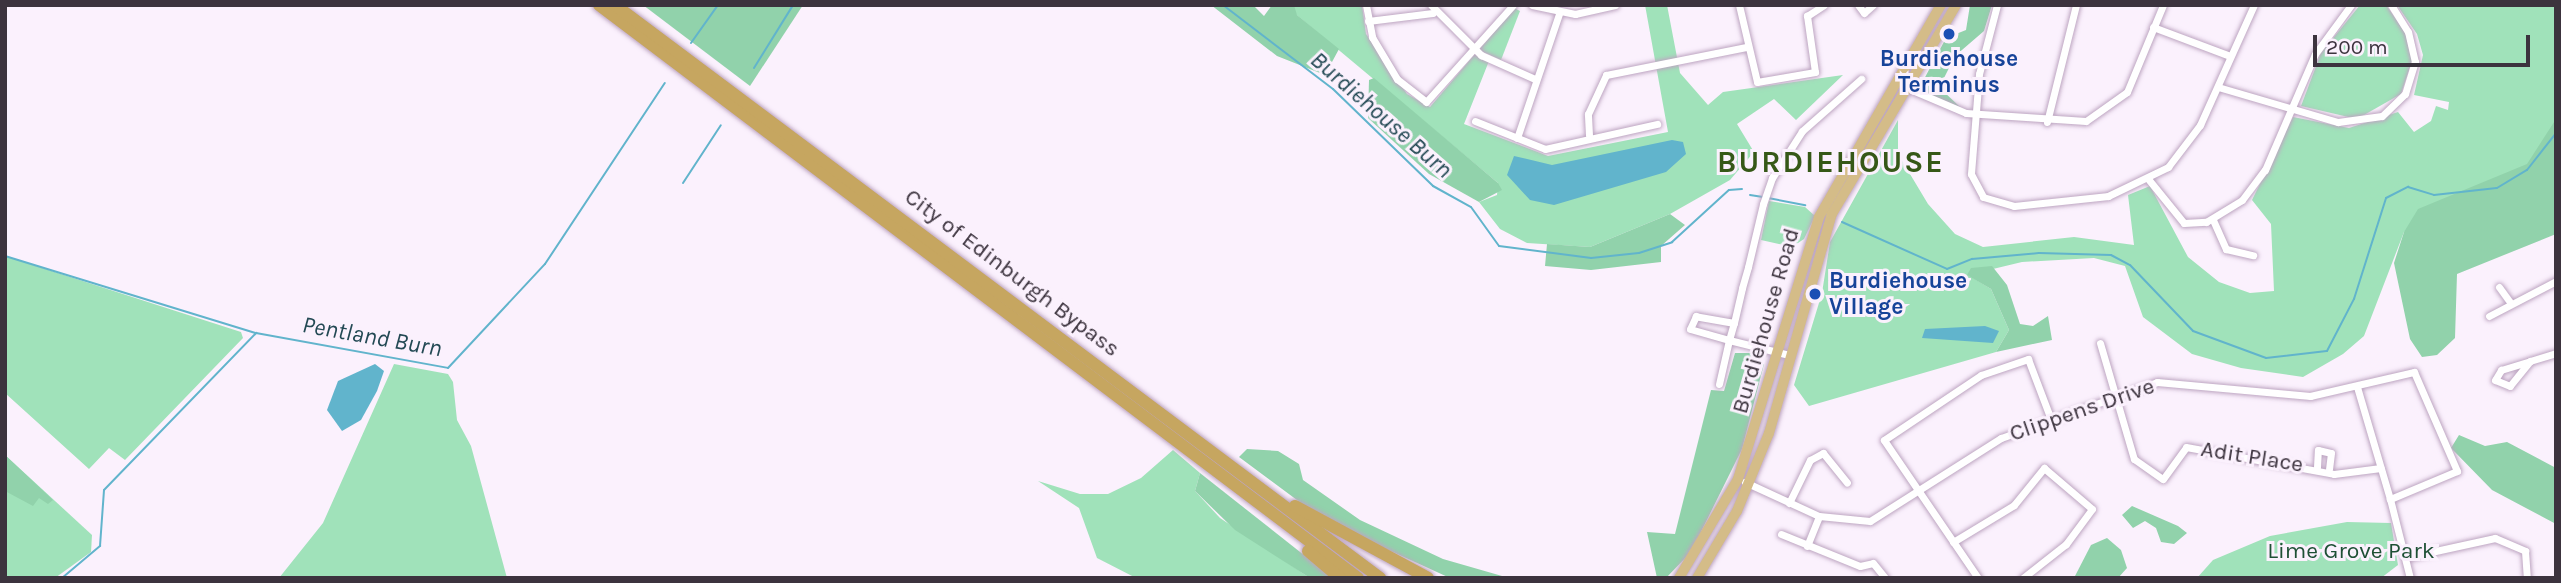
<!DOCTYPE html>
<html>
<head>
<meta charset="utf-8">
<style>
  body { margin:0 }
  #map { position:relative; width:2561px; height:583px; overflow:hidden; background:#fbf1fd; font-family:Karla,sans-serif }
  div>[style] { position:absolute }
  .green>* { inset:0; background:#a0e2ba }
  .forest>* { inset:0; background:#91d2ab }
  .water>* { inset:0; background:#61b4cc }
  .stream>* { height:2px; margin:-1px; padding:0 1px; transform-origin:1px; border-radius:1px; background:#61b4cc }
  .roads { filter:drop-shadow(0 0 2px #bda5c1) drop-shadow(0 0 2px #bda5c1) }
  .minor>* { height:7px; margin:-3.5px; padding:0 3.5px; transform-origin:3.5px; border-radius:3.5px; background:#fff }
  .primary>* { height:10px; margin:-5px; padding:0 5px; transform-origin:5px; border-radius:5px; background:#d4bc88 }
  .trunk>* { height:12px; margin:-6px; padding:0 6px; transform-origin:6px; border-radius:6px; background:#c6a660 }
  .dots>* { width:19px; height:19px; translate:-50% -50%; box-sizing:border-box; border:4px solid #fbf1fd; border-radius:50% }
  span { translate:-50% -50%; white-space:nowrap; text-align:center; line-height:1.15; -webkit-text-stroke:6px #fbf1fd; paint-order:stroke }
  .transit-label { font-size:23px; color:#164399; font-weight:700 }
  .left { translate:0 -50%; text-align:left }
  .street-label { font-size:23px; color:#3c333e }
  .park-label { font-size:23px; color:#1e5035 }
  .water-label { font-size:24px; color:#234954; font-style:italic }
  .district-label { font-size:30px; color:#365817; font-weight:700; letter-spacing:2px }
  .frame { position:absolute; inset:0; border:7px solid #3c333e; pointer-events:none }
  .scale { position:absolute; left:2313px; top:35px; width:217px; height:32px; box-sizing:border-box; border:4px solid #3c333e; border-top:0; padding-left:9px; font-size:21px; line-height:24px; white-space:nowrap; color:#3c333e; -webkit-text-stroke:5px #fbf1fd; paint-order:stroke }
</style>
</head>
<body>
<div id="map">
  <div class="green">
    <i style="clip-path:polygon(1362px 5px,1366px 34px,1407px 94px,1430px 107px,1475px 54px,1489px 61px,1464px 124px,1548px 156px,1668px 132px,1645px 5px,1667px 5px,1680px 73px,1708px 105px,1723px 92px,1843px 75px,1796px 120px,1774px 99px,1737px 124px,1754px 152px,1730px 180px,1670px 214px,1590px 247px,1527px 243px,1500px 229px,1479px 202px,1497px 195px,1498px 183px,1286px 6px)"></i>
    <i style="clip-path:polygon(2360px 5px,2386px 5px,2405px 32px,2412px 61px,2401px 94px,2357px 119px,2301px 106px,2321px 53px)"></i>
    <i style="clip-path:polygon(2397px 5px,2556px 5px,2556px 154px,2404px 232px,2364px 336px,2343px 354px,2303px 377px,2241px 368px,2192px 354px,2143px 317px,2125px 266px,2094px 258px,2022px 262px,1968px 275px,1991px 289px,2009px 330px,1996px 352px,1809px 406px,1794px 385px,1822px 293px,1830px 242px,1898px 120px,1898px 154px,1928px 204px,1955px 234px,1983px 247px,2074px 237px,2134px 245px,2128px 195px,2150px 186px,2188px 257px,2219px 282px,2250px 293px,2274px 291px,2271px 224px,2252px 200px,2293px 117px,2349px 128px,2398px 112px,2414px 132px,2431px 121px,2436px 106px,2448px 110px,2449px 102px,2414px 95px,2423px 55px,2417px 34px)"></i>
    <i style="clip-path:polygon(1514px 8px,1520px 11px,1501px 60px,1479px 50px)"></i>
    <i style="clip-path:polygon(1769px 201px,1805px 207px,1815px 216px,1804px 239px,1792px 247px,1761px 240px)"></i>
    <i style="clip-path:polygon(5px 256px,241px 332px,243px 338px,125px 460px,109px 448px,89px 469px,5px 393px)"></i>
    <i style="clip-path:polygon(394px 364px,448px 374px,453px 382px,457px 420px,471px 446px,507px 578px,279px 578px,323px 523px)"></i>
    <i style="clip-path:polygon(1173px 450px,1200px 473px,1195px 491px,1220px 518px,1310px 578px,1136px 578px,1097px 558px,1079px 508px,1038px 481px,1080px 494px,1108px 494px,1141px 478px)"></i>
    <i style="clip-path:polygon(5px 455px,92px 535px,91px 552px,55px 578px,5px 578px)"></i>
    <i style="clip-path:polygon(2347px 522px,2391px 523px,2398px 565px,2381px 578px,2197px 578px,2213px 560px,2270px 536px)"></i>
  </div>
  <div class="forest">
    <i style="clip-path:polygon(643px 5px,803px 5px,750px 86px)"></i>
    <i style="clip-path:polygon(1211px 5px,1253px 5px,1264px 16px,1272px 5px,1294px 5px,1297px 15px,1339px 49px,1325px 75px,1277px 56px)"></i>
    <i style="clip-path:polygon(1970px 5px,1992px 5px,1984px 31px,1955px 56px,1944px 78px,1943px 91px,1960px 107px,1928px 96px,1923px 81px,1946px 38px,1966px 30px)"></i>
    <i style="clip-path:polygon(1374px 78px,1498px 183px,1502px 190px,1479px 202px,1429px 174px,1368px 118px,1369px 80px)"></i>
    <i style="clip-path:polygon(2556px 119px,2556px 234px,2457px 274px,2455px 338px,2437px 355px,2422px 357px,2410px 339px,2394px 263px,2404px 232px,2418px 209px,2527px 164px)"></i>
    <i style="clip-path:polygon(1670px 214px,1685px 225px,1661px 246px,1661px 262px,1591px 270px,1545px 266px,1547px 244px,1590px 247px)"></i>
    <i style="clip-path:polygon(1992px 266px,2007px 285px,2020px 324px,2033px 326px,2048px 316px,2052px 340px,1996px 352px,2009px 330px,1991px 289px,1967px 275px,1971px 268px)"></i>
    <i style="clip-path:polygon(1735px 353px,1755px 353px,1764px 364px,1742px 449px,1691px 552px,1666px 578px,1657px 578px,1647px 532px,1675px 534px,1711px 390px,1724px 391px)"></i>
    <i style="clip-path:polygon(2459px 435px,2485px 446px,2507px 442px,2556px 468px,2556px 524px,2492px 490px,2451px 448px)"></i>
    <i style="clip-path:polygon(1247px 449px,1278px 451px,1299px 464px,1303px 480px,1360px 520px,1443px 559px,1509px 578px,1450px 578px,1371px 542px,1301px 503px,1239px 457px)"></i>
    <i style="clip-path:polygon(5px 455px,53px 500px,48px 504px,39px 498px,33px 506px,5px 491px)"></i>
    <i style="clip-path:polygon(1200px 473px,1333px 578px,1310px 578px,1235px 530px,1195px 491px)"></i>
    <i style="clip-path:polygon(2132px 506px,2178px 526px,2187px 533px,2174px 544px,2161px 542px,2156px 528px,2145px 521px,2133px 528px,2122px 515px)"></i>
    <i style="clip-path:polygon(2107px 538px,2121px 550px,2127px 568px,2118px 578px,2074px 578px,2091px 545px)"></i>
  </div>
  <div class="water">
    <i style="clip-path:polygon(1672px 140px,1683px 142px,1686px 154px,1666px 172px,1554px 205px,1530px 200px,1507px 175px,1514px 156px,1552px 165px)"></i>
    <i style="clip-path:polygon(1985px 326px,1999px 331px,1993px 343px,1922px 338px,1925px 329px)"></i>
    <i style="clip-path:polygon(375px 364px,384px 371px,377px 391px,361px 420px,342px 431px,327px 410px,338px 381px)"></i>
  </div>
  <div class="stream">
    <i style="left:1223px;top:5px;width:138px;rotate:37.4deg"></i>
    <i style="left:1333px;top:89px;width:139px;rotate:44.1deg"></i>
    <i style="left:1433px;top:186px;width:43px;rotate:28.9deg"></i>
    <i style="left:1471px;top:207px;width:48px;rotate:54.3deg"></i>
    <i style="left:1499px;top:246px;width:93px;rotate:7.4deg"></i>
    <i style="left:1591px;top:258px;width:48px;rotate:-5.9deg"></i>
    <i style="left:1639px;top:253px;width:35px;rotate:-18deg"></i>
    <i style="left:1672px;top:242px;width:77px;rotate:-42.4deg"></i>
    <i style="left:1729px;top:190px;width:13px;rotate:-4deg"></i>
    <i style="left:691px;top:43px;width:47px;rotate:-54.6deg"></i>
    <i style="left:754px;top:68px;width:74px;rotate:-58.2deg"></i>
    <i style="left:683px;top:183px;width:69px;rotate:-56.8deg"></i>
    <i style="left:1750px;top:195px;width:13px;rotate:9deg"></i>
    <i style="left:1768px;top:198px;width:38px;rotate:11deg"></i>
    <i style="left:1842px;top:222px;width:115px;rotate:24.1deg"></i>
    <i style="left:1947px;top:269px;width:27px;rotate:-22deg"></i>
    <i style="left:1972px;top:259px;width:67px;rotate:-5.1deg"></i>
    <i style="left:2039px;top:253px;width:72px;rotate:1.6deg"></i>
    <i style="left:2111px;top:255px;width:21px;rotate:28deg"></i>
    <i style="left:2130px;top:265px;width:91px;rotate:46.3deg"></i>
    <i style="left:2193px;top:331px;width:78px;rotate:20.3deg"></i>
    <i style="left:2266px;top:358px;width:61px;rotate:-6.5deg"></i>
    <i style="left:2327px;top:351px;width:59px;rotate:-62.6deg"></i>
    <i style="left:2354px;top:299px;width:106px;rotate:-72.4deg"></i>
    <i style="left:2386px;top:198px;width:25px;rotate:-27deg"></i>
    <i style="left:2408px;top:187px;width:27px;rotate:17deg"></i>
    <i style="left:2434px;top:195px;width:63px;rotate:-6.3deg"></i>
    <i style="left:2497px;top:188px;width:35px;rotate:-31deg"></i>
    <i style="left:2527px;top:170px;width:47px;rotate:-51.9deg"></i>
    <i style="left:5px;top:256px;width:262px;rotate:17.1deg"></i>
    <i style="left:62px;top:578px;width:50px;rotate:-40.1deg"></i>
    <i style="left:100px;top:546px;width:56px;rotate:-85.9deg"></i>
    <i style="left:104px;top:490px;width:219px;rotate:-45.9deg"></i>
    <i style="left:256px;top:333px;width:195px;rotate:10.3deg"></i>
    <i style="left:448px;top:368px;width:142px;rotate:-47deg"></i>
    <i style="left:545px;top:264px;width:217px;rotate:-56.5deg"></i>
  </div>
  <div class="roads">
    <div class="minor">
      <i style="left:1366px;top:5px;width:33px;rotate:79deg"></i>
      <i style="left:1372px;top:37px;width:49px;rotate:59.2deg"></i>
      <i style="left:1397px;top:79px;width:37px;rotate:38deg"></i>
      <i style="left:1426px;top:102px;width:130px;rotate:-48.1deg"></i>
      <i style="left:1431px;top:5px;width:71px;rotate:45deg"></i>
      <i style="left:1481px;top:55px;width:59px;rotate:24deg"></i>
      <i style="left:1532px;top:5px;width:44px;rotate:11.8deg"></i>
      <i style="left:1575px;top:14px;width:41px;rotate:-12.7deg"></i>
      <i style="left:1739px;top:5px;width:79px;rotate:76.8deg"></i>
      <i style="left:1757px;top:82px;width:59px;rotate:-9.8deg"></i>
      <i style="left:1815px;top:72px;width:57px;rotate:-98.1deg"></i>
      <i style="left:1807px;top:16px;width:20px;rotate:-33deg"></i>
      <i style="left:1858px;top:5px;width:10px;rotate:53deg"></i>
      <i style="left:1864px;top:13px;width:12px;rotate:-42deg"></i>
      <i style="left:1997px;top:5px;width:71px;rotate:104.6deg"></i>
      <i style="left:1979px;top:74px;width:100px;rotate:94.6deg"></i>
      <i style="left:1971px;top:174px;width:26px;rotate:62deg"></i>
      <i style="left:1983px;top:197px;width:32px;rotate:16deg"></i>
      <i style="left:2014px;top:206px;width:95px;rotate:-6.1deg"></i>
      <i style="left:2108px;top:196px;width:67px;rotate:-25.8deg"></i>
      <i style="left:2168px;top:167px;width:53px;rotate:-52.7deg"></i>
      <i style="left:2200px;top:125px;width:132px;rotate:-65.8deg"></i>
      <i style="left:1368px;top:21px;width:65px;rotate:-7deg"></i>
      <i style="left:2153px;top:27px;width:82px;rotate:20.6deg"></i>
      <i style="left:1905px;top:87px;width:66px;rotate:23.1deg"></i>
      <i style="left:1966px;top:113px;width:120px;rotate:3.8deg"></i>
      <i style="left:2086px;top:121px;width:50px;rotate:-35.3deg"></i>
      <i style="left:2127px;top:92px;width:94px;rotate:-67.5deg"></i>
      <i style="left:2218px;top:87px;width:125px;rotate:16.3deg"></i>
      <i style="left:2338px;top:122px;width:44px;rotate:-7.8deg"></i>
      <i style="left:2382px;top:116px;width:32px;rotate:-44deg"></i>
      <i style="left:2405px;top:94px;width:34px;rotate:-73deg"></i>
      <i style="left:2415px;top:62px;width:31px;rotate:-103deg"></i>
      <i style="left:2408px;top:32px;width:32px;rotate:-122deg"></i>
      <i style="left:1475px;top:121px;width:75px;rotate:21.8deg"></i>
      <i style="left:1545px;top:149px;width:115px;rotate:-12.6deg"></i>
      <i style="left:2047px;top:122px;width:121px;rotate:-76.1deg"></i>
      <i style="left:1589px;top:135px;width:21px;rotate:-93deg"></i>
      <i style="left:1588px;top:114px;width:43px;rotate:-65.2deg"></i>
      <i style="left:1606px;top:75px;width:143px;rotate:-11.3deg"></i>
      <i style="left:1517px;top:138px;width:131px;rotate:-71.3deg"></i>
      <i style="left:2149px;top:180px;width:55px;rotate:50.9deg"></i>
      <i style="left:2184px;top:223px;width:22px;rotate:-3deg"></i>
      <i style="left:2206px;top:222px;width:42px;rotate:-31.4deg"></i>
      <i style="left:2242px;top:200px;width:38px;rotate:-53deg"></i>
      <i style="left:2265px;top:170px;width:126px;rotate:-66.7deg"></i>
      <i style="left:2315px;top:54px;width:61px;rotate:-53.7deg"></i>
      <i style="left:2213px;top:220px;width:32px;rotate:66deg"></i>
      <i style="left:2226px;top:249px;width:28px;rotate:13deg"></i>
      <i style="left:2499px;top:287px;width:17px;rotate:54deg"></i>
      <i style="left:2489px;top:316px;width:76px;rotate:-27.6deg"></i>
      <i style="left:1734px;top:323px;width:39px;rotate:-170deg"></i>
      <i style="left:1696px;top:316px;width:14px;rotate:115deg"></i>
      <i style="left:1690px;top:329px;width:41px;rotate:15.8deg"></i>
      <i style="left:1729px;top:340px;width:18px;rotate:-74deg"></i>
      <i style="left:1734px;top:323px;width:36px;rotate:-77deg"></i>
      <i style="left:1742px;top:288px;width:22px;rotate:-74deg"></i>
      <i style="left:1748px;top:267px;width:65px;rotate:-76.6deg"></i>
      <i style="left:1763px;top:204px;width:28px;rotate:-71deg"></i>
      <i style="left:1772px;top:178px;width:56px;rotate:-57.4deg"></i>
      <i style="left:1802px;top:131px;width:79px;rotate:-41.4deg"></i>
      <i style="left:2100px;top:343px;width:121px;rotate:73.7deg"></i>
      <i style="left:2134px;top:459px;width:35px;rotate:35deg"></i>
      <i style="left:2163px;top:479px;width:39px;rotate:-54deg"></i>
      <i style="left:2186px;top:447px;width:150px;rotate:10.3deg"></i>
      <i style="left:2334px;top:474px;width:47px;rotate:-7.3deg"></i>
      <i style="left:2530px;top:361px;width:32px;rotate:129deg"></i>
      <i style="left:2510px;top:386px;width:16px;rotate:-158deg"></i>
      <i style="left:2495px;top:380px;width:12px;rotate:-59deg"></i>
      <i style="left:2501px;top:370px;width:30px;rotate:-17deg"></i>
      <i style="left:2530px;top:361px;width:27px;rotate:-17deg"></i>
      <i style="left:1719px;top:384px;width:45px;rotate:-77.2deg"></i>
      <i style="left:1729px;top:340px;width:62px;rotate:14deg"></i>
      <i style="left:2317px;top:467px;width:17px;rotate:-87deg"></i>
      <i style="left:2318px;top:450px;width:13px;rotate:13deg"></i>
      <i style="left:2331px;top:453px;width:16px;rotate:97deg"></i>
      <i style="left:1745px;top:482px;width:81px;rotate:24.7deg"></i>
      <i style="left:1819px;top:516px;width:51px;rotate:5.6deg"></i>
      <i style="left:1870px;top:521px;width:155px;rotate:-32.4deg"></i>
      <i style="left:2001px;top:438px;width:166px;rotate:-19.7deg"></i>
      <i style="left:2157px;top:382px;width:154px;rotate:5.2deg"></i>
      <i style="left:2310px;top:396px;width:107px;rotate:-13deg"></i>
      <i style="left:2414px;top:372px;width:108px;rotate:66.5deg"></i>
      <i style="left:2457px;top:471px;width:73px;rotate:157.3deg"></i>
      <i style="left:2390px;top:499px;width:117px;rotate:-106.4deg"></i>
      <i style="left:2390px;top:499px;width:81px;rotate:75.8deg"></i>
      <i style="left:1789px;top:503px;width:48px;rotate:-64deg"></i>
      <i style="left:1810px;top:460px;width:15px;rotate:-28deg"></i>
      <i style="left:1823px;top:453px;width:38px;rotate:51deg"></i>
      <i style="left:1781px;top:534px;width:85px;rotate:22.1deg"></i>
      <i style="left:1860px;top:566px;width:13px;rotate:-13deg"></i>
      <i style="left:1873px;top:563px;width:19px;rotate:51deg"></i>
      <i style="left:1953px;top:542px;width:71px;rotate:-31.2deg"></i>
      <i style="left:2014px;top:505px;width:48px;rotate:-51deg"></i>
      <i style="left:2044px;top:468px;width:63px;rotate:40.5deg"></i>
      <i style="left:2092px;top:509px;width:44px;rotate:126.6deg"></i>
      <i style="left:2066px;top:544px;width:55px;rotate:141.7deg"></i>
      <i style="left:1807px;top:546px;width:32px;rotate:-68deg"></i>
      <i style="left:2408px;top:557px;width:89px;rotate:-12.3deg"></i>
      <i style="left:2495px;top:538px;width:33px;rotate:23deg"></i>
      <i style="left:2525px;top:551px;width:27px;rotate:86deg"></i>
      <i style="left:1978px;top:578px;width:167px;rotate:-124.3deg"></i>
      <i style="left:1884px;top:440px;width:117px;rotate:-33.8deg"></i>
      <i style="left:1981px;top:375px;width:50px;rotate:-18.8deg"></i>
      <i style="left:2028px;top:359px;width:62px;rotate:69.2deg"></i>
    </div>
    <div class="primary">
      <i style="left:1679px;top:578px;width:115px;rotate:-59.2deg"></i>
      <i style="left:1738px;top:479px;width:274px;rotate:-72.8deg"></i>
      <i style="left:1819px;top:217px;width:245px;rotate:-60.1deg"></i>
      <i style="left:1697px;top:578px;width:78px;rotate:-59.2deg"></i>
      <i style="left:1737px;top:511px;width:84px;rotate:-67.7deg"></i>
      <i style="left:1769px;top:433px;width:228px;rotate:-74deg"></i>
      <i style="left:1832px;top:214px;width:243px;rotate:-59.3deg"></i>
    </div>
    <div class="trunk">
      <i style="left:599px;top:5px;width:951px;rotate:37.05deg"></i>
      <i style="left:615px;top:5px;width:956px;rotate:36.83deg"></i>
      <i style="left:1295px;top:506px;width:151px;rotate:28.4deg"></i>
      <i style="left:1308px;top:551px;width:42px;rotate:40.2deg"></i>
    </div>
  </div>
  <div class="dots">
    <i style="left:1949px;top:34px;background:#1a4fb4"></i>
    <i style="left:1815px;top:294px;background:#1a4fb4"></i>
  </div>
  <div class="transit-label">
    <span style="left:1949px;top:72px">Burdiehouse<br>Terminus</span>
    <span class="left" style="left:1829px;top:294px">Burdiehouse<br>Village</span>
  </div>
  <div class="street-label">
    <span style="left:1012px;top:273px;rotate:37deg">City of Edinburgh Bypass</span>
    <span style="left:1766px;top:321px;rotate:-74deg">Burdiehouse Road</span>
    <span style="left:2082px;top:410px;rotate:-19deg">Clippens Drive</span>
    <span style="left:2252px;top:457px;rotate:9deg">Adit Place</span>
  </div>
  <div class="park-label">
    <span style="left:2351px;top:551px">Lime Grove Park</span>
  </div>
  <div class="water-label">
    <span style="left:1381px;top:115px;rotate:41deg">Burdiehouse Burn</span>
    <span style="left:372px;top:337px;rotate:10deg">Pentland Burn</span>
  </div>
  <div class="district-label">
    <span style="left:1831px;top:162px">BURDIEHOUSE</span>
  </div>
  <div class="frame"></div>
  <div class="scale">200 m</div>
</div>
</body>
</html>
